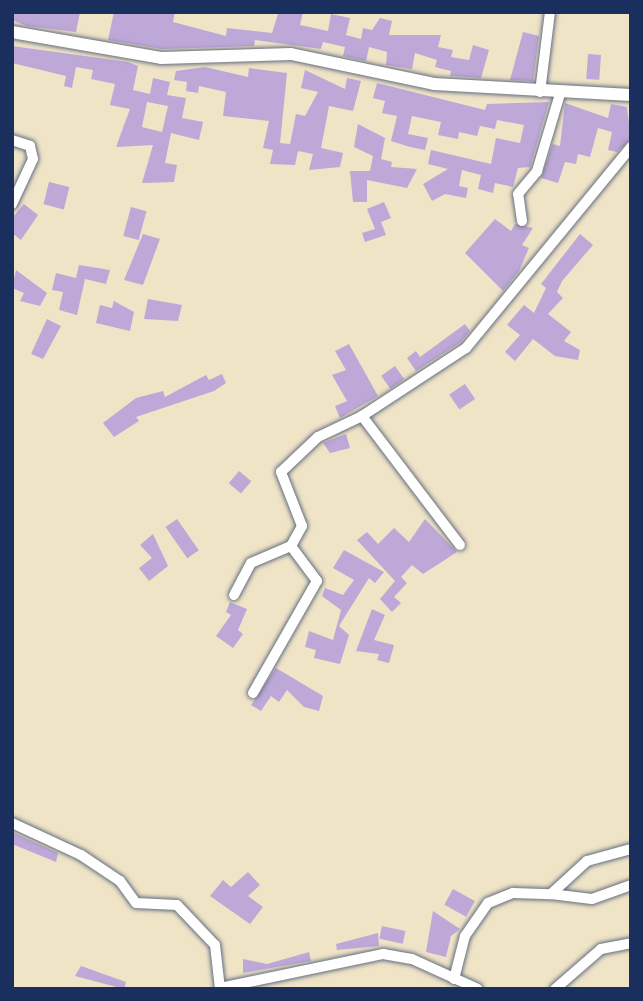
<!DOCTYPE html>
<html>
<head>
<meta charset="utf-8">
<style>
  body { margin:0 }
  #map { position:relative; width:643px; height:1001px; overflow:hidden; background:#efe4c6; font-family:"IM FELL Double Pica",serif }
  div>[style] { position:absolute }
  .building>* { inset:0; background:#bda8d8; transform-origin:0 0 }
  .roads { filter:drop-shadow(0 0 2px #656e82) drop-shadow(0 0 2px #656e82) }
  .minor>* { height:10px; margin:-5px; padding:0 5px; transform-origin:5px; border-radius:5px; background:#fff }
  .major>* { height:12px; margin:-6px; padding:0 6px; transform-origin:6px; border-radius:6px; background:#fff }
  span { translate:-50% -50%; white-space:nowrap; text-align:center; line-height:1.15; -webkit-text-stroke:5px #fbf7ec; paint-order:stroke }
  .frame { position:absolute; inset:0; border:14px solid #1b2f5e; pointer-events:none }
</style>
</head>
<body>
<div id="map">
  <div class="building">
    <i style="clip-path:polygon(12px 12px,80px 12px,76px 32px,27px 26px,12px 20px)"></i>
    <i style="clip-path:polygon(114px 12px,175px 12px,173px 22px,226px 36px,227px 28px,272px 33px,278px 14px,303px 12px,300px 25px,328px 31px,331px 14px,350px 18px,346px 35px,361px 39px,363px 28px,372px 30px,380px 18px,392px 21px,389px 35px,441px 35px,438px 47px,453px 50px,451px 57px,469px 60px,473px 45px,489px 50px,481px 78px,450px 76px,451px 71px,435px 67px,437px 60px,415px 53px,412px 69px,386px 65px,387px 52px,369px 47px,366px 61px,343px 56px,345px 47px,323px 42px,321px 49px,255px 40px,254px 46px,162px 49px,108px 40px)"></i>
    <i style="clip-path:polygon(523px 32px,539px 36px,533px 81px,510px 80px)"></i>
    <i style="clip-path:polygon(evenodd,12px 46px,128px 62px,138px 66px,133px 90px,150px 94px,153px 78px,170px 82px,167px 95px,186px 98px,182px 118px,203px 122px,199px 140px,171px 133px,165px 163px,177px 165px,174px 182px,142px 183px,153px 145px,116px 147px,130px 109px,110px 105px,115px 84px,91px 79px,93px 70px,76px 67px,72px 88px,64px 86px,66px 76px,12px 63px,12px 46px,147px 102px,168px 106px,162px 132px,142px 127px,147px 102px)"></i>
    <i style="left:588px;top:54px;width:13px;height:25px;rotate:4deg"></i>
    <i style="clip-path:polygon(205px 67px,248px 77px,249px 68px,287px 73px,280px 143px,290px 144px,296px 114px,305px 116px,318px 92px,301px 88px,305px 70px,345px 89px,347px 78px,361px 81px,353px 111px,329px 106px,321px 148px,343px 153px,340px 167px,309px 170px,313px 154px,298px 151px,295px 165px,270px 164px,273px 150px,263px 148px,269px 121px,223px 116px,226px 92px,199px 86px,198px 93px,186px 91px,187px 82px,174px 80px,176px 71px)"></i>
    <i style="clip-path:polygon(377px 83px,485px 110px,487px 104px,549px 102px,530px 167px,518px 168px,513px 187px,495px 183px,493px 193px,478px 189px,481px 175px,462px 170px,459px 186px,468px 188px,466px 198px,445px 194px,432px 201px,423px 184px,448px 169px,428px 164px,431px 150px,491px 164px,496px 138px,520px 143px,524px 125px,497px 120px,495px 129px,480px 126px,477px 136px,459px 132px,458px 139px,438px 135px,441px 122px,412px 116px,408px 134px,428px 138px,425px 150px,410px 147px,391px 141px,397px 116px,382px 113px,385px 101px,373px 98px)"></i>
    <i style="clip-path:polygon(565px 103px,608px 118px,611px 104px,627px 107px,631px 139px,617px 152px,608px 150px,612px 132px,598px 128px,590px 157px,578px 154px,576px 164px,565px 162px,558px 183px,541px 178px,553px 144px,560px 146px)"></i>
    <i style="clip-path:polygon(358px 124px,385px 138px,381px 159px,392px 162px,391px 167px,417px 169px,407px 188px,367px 180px,367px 202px,353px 202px,350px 171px,370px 171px,373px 156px,354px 147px)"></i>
    <i style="left:49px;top:182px;width:21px;height:23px;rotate:14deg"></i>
    <i style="clip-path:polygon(384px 202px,391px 218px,381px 222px,386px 235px,365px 242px,362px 233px,375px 229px,367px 209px)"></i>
    <i style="clip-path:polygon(24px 204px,38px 215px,21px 240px,12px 233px,12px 218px)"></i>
    <i style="left:131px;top:207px;width:16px;height:30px;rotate:15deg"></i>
    <i style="clip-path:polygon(495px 219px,511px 231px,515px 224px,533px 228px,522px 245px,529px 248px,519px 271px,503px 291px,465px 253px)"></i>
    <i style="clip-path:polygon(143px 234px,160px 239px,143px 285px,124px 280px)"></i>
    <i style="clip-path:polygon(580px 234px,593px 245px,562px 281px,557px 292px,563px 298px,548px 314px,571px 332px,564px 341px,580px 350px,578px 360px,555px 356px,533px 339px,515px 361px,505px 352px,520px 335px,507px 325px,524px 305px,534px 313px,546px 288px,541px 284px)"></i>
    <i style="clip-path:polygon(79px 265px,110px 270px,106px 284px,85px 279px,77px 315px,59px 310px,63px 292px,52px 290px,56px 273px,76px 278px)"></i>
    <i style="clip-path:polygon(16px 270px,47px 293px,40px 306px,20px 301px,24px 293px,12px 288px)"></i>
    <i style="clip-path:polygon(148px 299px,182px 305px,178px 321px,144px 319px)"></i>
    <i style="clip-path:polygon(114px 301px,134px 312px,130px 331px,96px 323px,100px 305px,112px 308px)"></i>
    <i style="clip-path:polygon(47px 319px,61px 326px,43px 359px,31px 354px)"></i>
    <i style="clip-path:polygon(465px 324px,470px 331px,461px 342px,416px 371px,407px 358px,416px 351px,420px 357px)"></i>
    <i style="clip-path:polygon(349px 344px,378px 396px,340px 418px,335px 406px,347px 401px,332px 375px,346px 370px,335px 351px)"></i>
    <i style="left:395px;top:366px;width:16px;height:17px;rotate:55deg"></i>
    <i style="clip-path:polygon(222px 374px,226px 383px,214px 391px,136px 417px,139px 421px,114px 437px,103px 423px,136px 398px,163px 391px,165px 397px,206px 375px,209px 380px)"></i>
    <i style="left:465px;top:384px;width:18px;height:19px;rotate:56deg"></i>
    <i style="clip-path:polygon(346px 434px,350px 448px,330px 453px,323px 443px)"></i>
    <i style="left:239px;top:471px;width:16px;height:16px;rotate:40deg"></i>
    <i style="left:177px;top:519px;width:38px;height:14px;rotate:55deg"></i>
    <i style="clip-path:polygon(425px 519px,457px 552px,423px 574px,412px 565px,401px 577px,407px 583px,394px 597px,401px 603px,392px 612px,380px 599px,395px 581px,357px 540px,367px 532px,378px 544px,394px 528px,409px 542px)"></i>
    <i style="clip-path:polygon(153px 534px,168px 566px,149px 581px,139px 568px,152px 558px,140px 545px)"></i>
    <i style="clip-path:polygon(344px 550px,384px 572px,375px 583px,369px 578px,339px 626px,349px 635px,340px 664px,314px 658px,316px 650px,305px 647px,309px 631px,333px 640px,341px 610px,322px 596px,325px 588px,343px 595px,354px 580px,333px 568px)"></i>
    <i style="clip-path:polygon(230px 602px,247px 609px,238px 630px,243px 634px,233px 648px,216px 636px,231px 615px,226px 612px)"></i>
    <i style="clip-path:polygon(372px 609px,385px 615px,374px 640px,394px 645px,389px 663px,377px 660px,379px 654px,356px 651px)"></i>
    <i style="clip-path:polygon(276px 668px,323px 696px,319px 711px,304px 707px,287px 690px,279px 702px,271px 696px,261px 711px,251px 705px)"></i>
    <i style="clip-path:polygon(12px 832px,58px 853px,56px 862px,12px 844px)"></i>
    <i style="clip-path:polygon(248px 872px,260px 885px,248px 896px,263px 907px,250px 924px,210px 896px,223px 880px,231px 887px)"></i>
    <i style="left:453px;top:889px;width:25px;height:18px;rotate:29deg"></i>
    <i style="clip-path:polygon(433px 911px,460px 929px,451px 936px,446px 957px,426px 952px)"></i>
    <i style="left:382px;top:926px;width:24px;height:13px;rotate:12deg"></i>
    <i style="clip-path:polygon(378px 933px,379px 946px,337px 950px,336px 944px)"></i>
    <i style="clip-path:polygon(309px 952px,311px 961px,243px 973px,243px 959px,267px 964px)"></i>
    <i style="clip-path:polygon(81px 966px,126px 982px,124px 989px,75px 976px)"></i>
  </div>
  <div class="roads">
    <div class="minor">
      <i style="left:540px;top:92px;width:81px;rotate:-82.9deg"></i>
      <i style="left:12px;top:140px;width:19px;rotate:18deg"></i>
      <i style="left:30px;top:146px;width:13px;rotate:77deg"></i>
      <i style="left:33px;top:159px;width:50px;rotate:115deg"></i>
      <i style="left:522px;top:221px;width:27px;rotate:-98deg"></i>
      <i style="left:518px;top:194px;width:30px;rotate:-50deg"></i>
      <i style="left:537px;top:171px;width:80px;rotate:-73.4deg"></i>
      <i style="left:362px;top:416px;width:162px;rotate:52.8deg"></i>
      <i style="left:234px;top:595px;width:36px;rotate:-62deg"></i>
      <i style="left:251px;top:563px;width:43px;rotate:-23deg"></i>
      <i style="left:291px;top:546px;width:23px;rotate:-61deg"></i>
      <i style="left:302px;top:526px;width:58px;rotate:-111.3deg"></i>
      <i style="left:281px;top:472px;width:51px;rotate:-43.4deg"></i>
      <i style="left:318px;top:437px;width:49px;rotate:-25.5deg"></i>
      <i style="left:362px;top:416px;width:124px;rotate:-33.2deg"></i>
      <i style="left:466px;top:348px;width:260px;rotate:-50.6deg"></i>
      <i style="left:253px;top:693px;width:129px;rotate:-60.3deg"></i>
      <i style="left:317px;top:581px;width:44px;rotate:-126.6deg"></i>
      <i style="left:12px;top:823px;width:76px;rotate:24.9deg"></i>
      <i style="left:81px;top:855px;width:47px;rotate:33.7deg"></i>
      <i style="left:120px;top:881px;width:27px;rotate:54deg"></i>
      <i style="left:136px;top:903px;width:41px;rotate:2.8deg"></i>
      <i style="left:177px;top:905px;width:55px;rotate:46.5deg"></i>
      <i style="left:215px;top:945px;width:44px;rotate:83.5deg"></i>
      <i style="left:551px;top:894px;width:41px;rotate:7deg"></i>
      <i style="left:592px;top:899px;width:41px;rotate:-19.7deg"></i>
      <i style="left:454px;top:979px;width:44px;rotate:-75.7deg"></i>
      <i style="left:465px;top:936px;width:40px;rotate:-55.1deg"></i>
      <i style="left:488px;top:903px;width:27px;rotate:-22deg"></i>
      <i style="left:513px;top:893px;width:38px;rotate:2deg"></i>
      <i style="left:551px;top:894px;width:49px;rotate:-42.5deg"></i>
      <i style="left:587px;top:861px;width:46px;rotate:-15.3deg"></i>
      <i style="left:220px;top:988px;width:167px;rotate:-11.8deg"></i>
      <i style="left:383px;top:954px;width:29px;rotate:10deg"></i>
      <i style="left:412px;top:959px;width:72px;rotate:24.4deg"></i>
      <i style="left:555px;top:989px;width:61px;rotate:-41deg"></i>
      <i style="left:601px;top:949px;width:31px;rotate:-11deg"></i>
    </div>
    <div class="major">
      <i style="left:12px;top:32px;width:151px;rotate:9.9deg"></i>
      <i style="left:161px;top:58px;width:130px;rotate:-1.8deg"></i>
      <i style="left:291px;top:54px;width:146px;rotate:11.8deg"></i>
      <i style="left:434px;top:84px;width:197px;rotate:3.2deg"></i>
    </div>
  </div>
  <div class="frame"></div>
</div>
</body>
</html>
